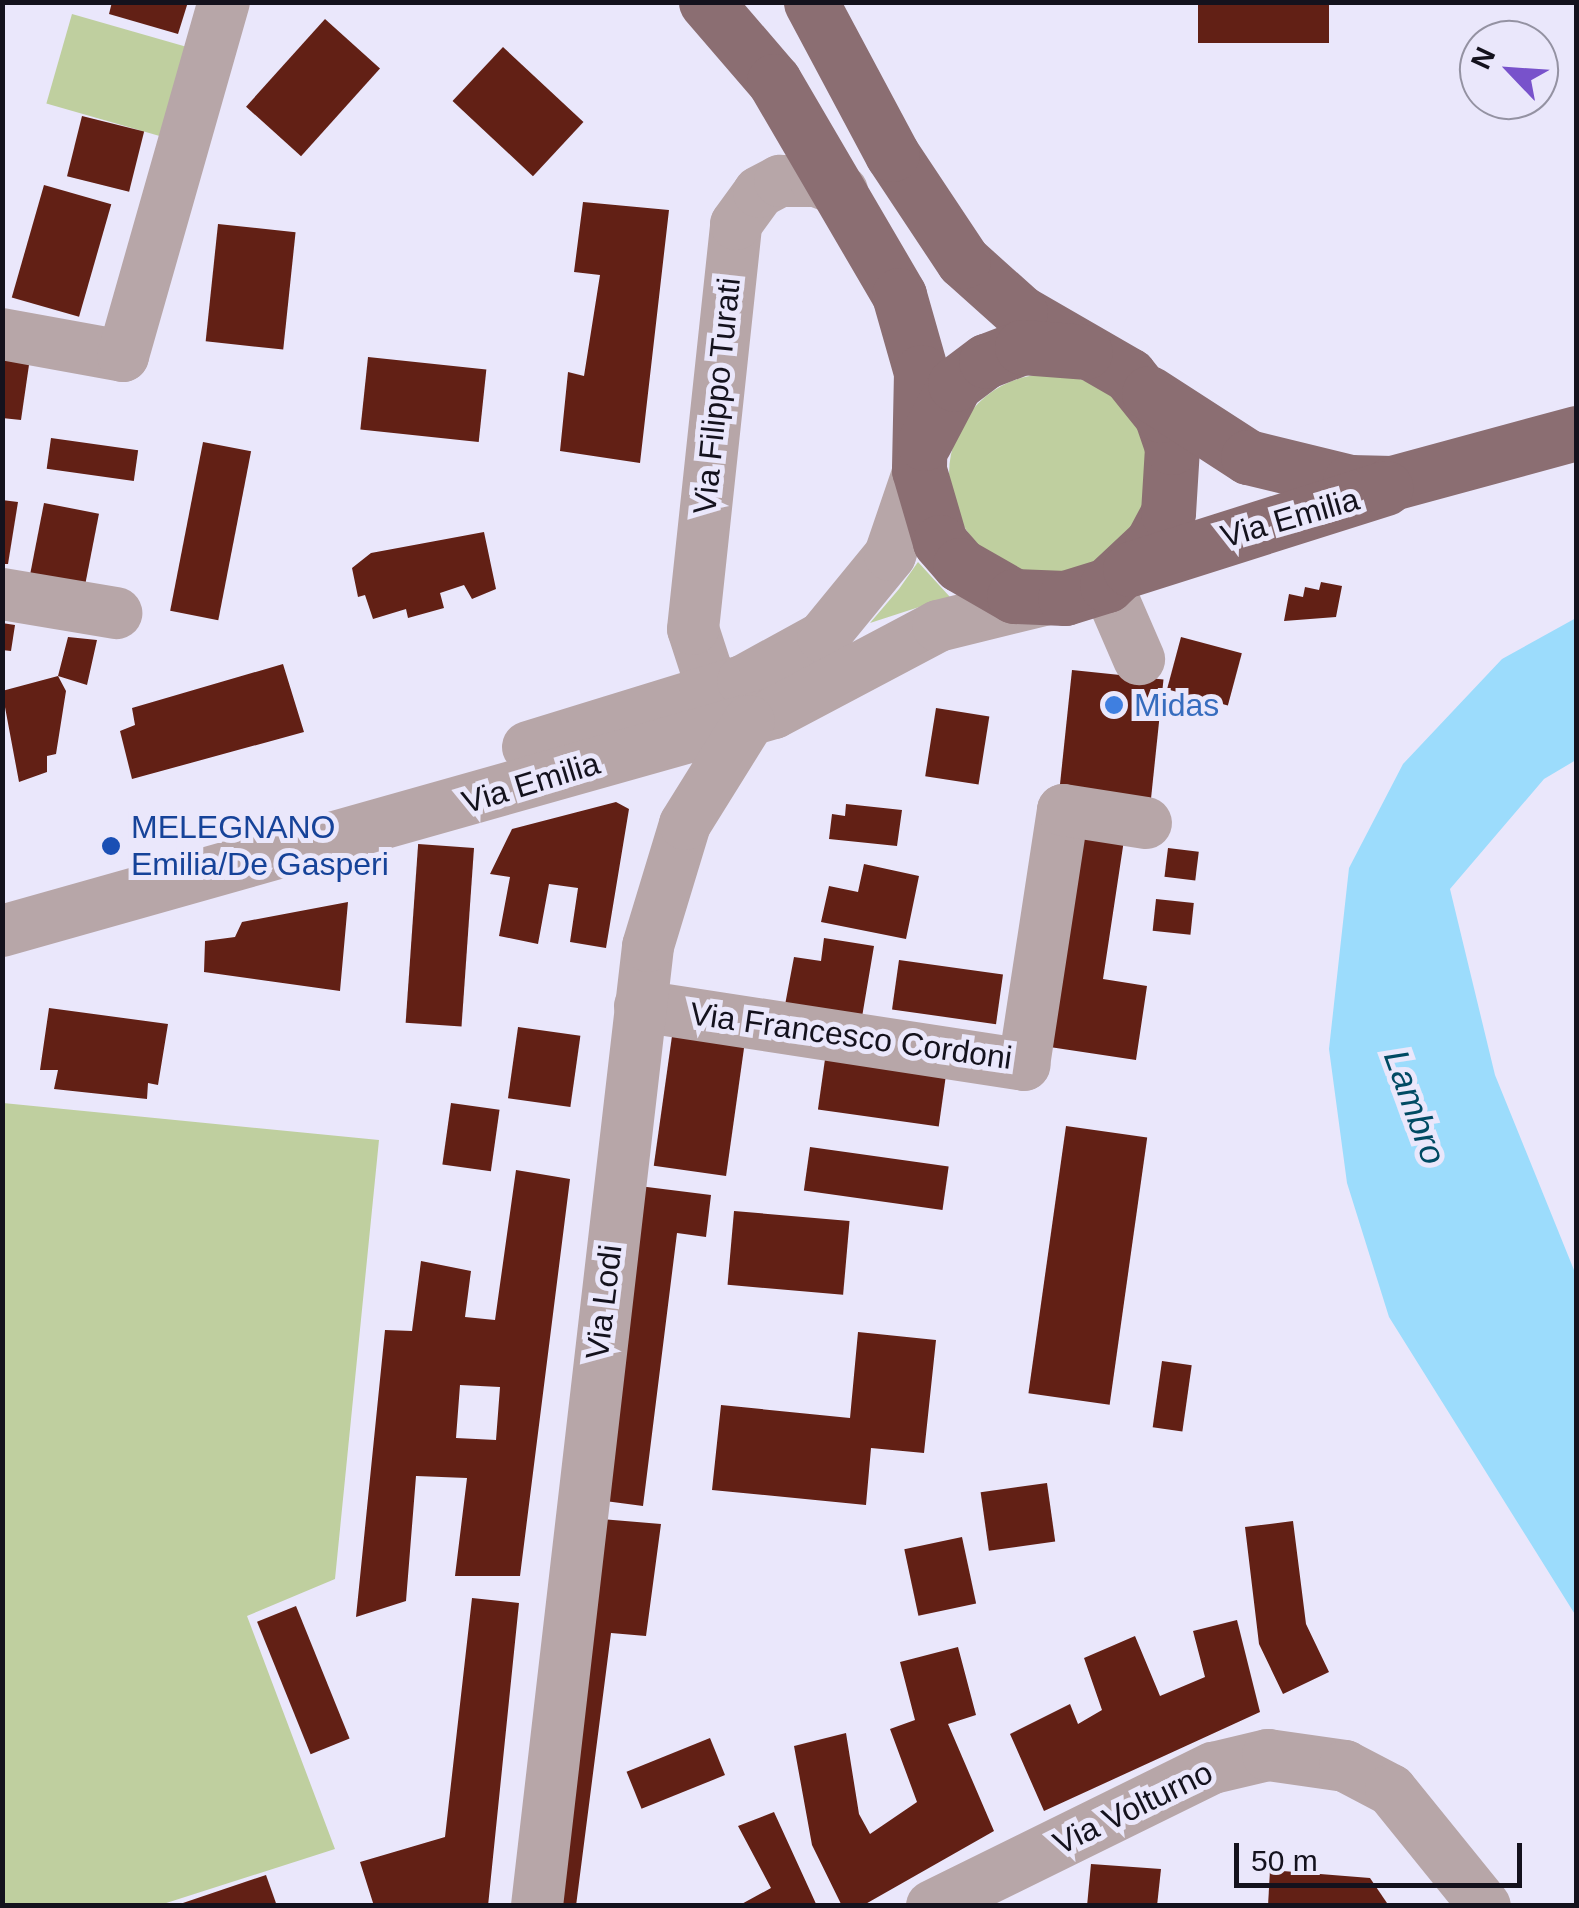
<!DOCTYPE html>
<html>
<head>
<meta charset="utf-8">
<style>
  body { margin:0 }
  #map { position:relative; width:1579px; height:1908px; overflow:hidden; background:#eae7fb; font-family:Helvetica,sans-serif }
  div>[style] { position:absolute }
  .green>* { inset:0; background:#bfcf9f; transform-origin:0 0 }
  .round { border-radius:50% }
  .water>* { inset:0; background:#9cdcfc }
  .building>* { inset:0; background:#622015; transform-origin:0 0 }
  .minor>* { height:52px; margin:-26px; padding:0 26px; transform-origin:26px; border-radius:26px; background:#b7a6a8 }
  .major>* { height:55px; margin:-27.5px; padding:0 27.5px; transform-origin:27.5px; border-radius:27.5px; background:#8b6e72 }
  .dots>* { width:28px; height:28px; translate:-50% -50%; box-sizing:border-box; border:5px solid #eae7fb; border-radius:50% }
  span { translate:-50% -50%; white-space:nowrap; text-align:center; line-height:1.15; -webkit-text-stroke:10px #eae7fb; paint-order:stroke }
  .street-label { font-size:32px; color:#14121d }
  .shop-label { font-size:32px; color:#366cbe }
  .left { translate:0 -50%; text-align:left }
  .transit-label { font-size:32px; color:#164399 }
  .water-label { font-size:35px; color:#004a63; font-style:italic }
  .frame { position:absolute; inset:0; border:5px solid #14121d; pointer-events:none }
  .north { position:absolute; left:1459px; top:20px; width:100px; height:100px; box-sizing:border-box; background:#eae7fb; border:2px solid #9492a2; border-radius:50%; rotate:295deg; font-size:28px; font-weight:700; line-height:40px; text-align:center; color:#14121d }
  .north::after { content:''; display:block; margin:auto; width:35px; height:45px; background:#7852cb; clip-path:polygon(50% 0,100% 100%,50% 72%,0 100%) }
  .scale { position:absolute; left:1234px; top:1843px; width:288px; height:45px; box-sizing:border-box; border:5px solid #14121d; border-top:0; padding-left:12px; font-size:30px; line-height:35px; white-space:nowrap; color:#14121d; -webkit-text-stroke:8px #eae7fb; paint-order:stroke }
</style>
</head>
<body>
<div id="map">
  <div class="green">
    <i style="left:72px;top:14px;width:126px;height:93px;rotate:16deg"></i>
    <i class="round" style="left:949px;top:374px;width:200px;height:200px"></i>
    <i style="clip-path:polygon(918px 562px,950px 597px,870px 623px,899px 589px)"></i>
    <i style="clip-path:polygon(3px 1103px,379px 1140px,335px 1579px,247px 1616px,335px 1849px,160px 1905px,3px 1905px)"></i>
  </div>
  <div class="water">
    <i style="clip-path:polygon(1576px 618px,1576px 760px,1544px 779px,1450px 889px,1495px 1075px,1576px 1275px,1576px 1616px,1389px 1317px,1347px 1183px,1329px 1049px,1349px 868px,1403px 764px,1502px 659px)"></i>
  </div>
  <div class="building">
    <i style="clip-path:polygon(112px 2px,188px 2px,178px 34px,109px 14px)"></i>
    <i style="left:1198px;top:2px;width:131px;height:41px"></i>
    <i style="left:325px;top:19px;width:74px;height:118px;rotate:42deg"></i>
    <i style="left:503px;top:47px;width:110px;height:74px;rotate:43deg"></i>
    <i style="left:82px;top:116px;width:64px;height:62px;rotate:14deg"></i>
    <i style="left:44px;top:185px;width:70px;height:117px;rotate:16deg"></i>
    <i style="clip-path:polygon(583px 202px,669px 210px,640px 463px,560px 451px,568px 372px,584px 376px,600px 275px,574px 272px)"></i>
    <i style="left:218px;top:224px;width:78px;height:118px;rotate:6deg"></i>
    <i style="clip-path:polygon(2px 347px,31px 351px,21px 420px,2px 418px)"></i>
    <i style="left:368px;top:357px;width:119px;height:73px;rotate:6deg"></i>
    <i style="left:51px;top:438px;width:88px;height:31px;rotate:8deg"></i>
    <i style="left:203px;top:442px;width:49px;height:172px;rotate:11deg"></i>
    <i style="clip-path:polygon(2px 500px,18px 502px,8px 564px,2px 564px)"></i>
    <i style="left:44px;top:503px;width:56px;height:76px;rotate:11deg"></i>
    <i style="clip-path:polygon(484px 532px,496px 589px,472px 599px,464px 585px,440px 593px,444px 608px,408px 618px,406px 609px,373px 619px,365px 595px,358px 597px,352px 568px,371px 553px)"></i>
    <i style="clip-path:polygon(1321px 582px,1342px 586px,1336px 617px,1284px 621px,1289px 594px,1303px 597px,1305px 587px,1319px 590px)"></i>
    <i style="clip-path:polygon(2px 623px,15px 625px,11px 651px,2px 650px)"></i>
    <i style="clip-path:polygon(68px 637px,97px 640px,87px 685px,58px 676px,66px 691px,56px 754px,47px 756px,47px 772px,19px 782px,2px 691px,58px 676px)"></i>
    <i style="left:1181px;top:637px;width:63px;height:54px;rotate:15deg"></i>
    <i style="clip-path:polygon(283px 664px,304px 732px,132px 779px,120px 731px,135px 725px,132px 708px)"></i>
    <i style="left:1072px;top:670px;width:92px;height:126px;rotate:6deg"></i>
    <i style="left:936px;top:708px;width:54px;height:69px;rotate:9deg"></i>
    <i style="clip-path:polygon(616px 802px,629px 809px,606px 948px,570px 942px,578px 888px,549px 884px,538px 944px,499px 936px,510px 877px,490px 874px,512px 829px)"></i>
    <i style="clip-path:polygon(846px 804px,902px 810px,897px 846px,829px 839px,832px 814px,845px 816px)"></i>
    <i style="clip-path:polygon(1076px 832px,1124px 840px,1103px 979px,1147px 986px,1136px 1060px,1043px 1046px)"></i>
    <i style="left:474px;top:848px;width:179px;height:56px;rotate:94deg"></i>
    <i style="left:1168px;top:848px;width:31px;height:29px;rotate:7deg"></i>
    <i style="clip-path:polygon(864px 864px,919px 876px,906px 939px,821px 922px,829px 886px,858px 892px)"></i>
    <i style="left:1156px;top:899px;width:38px;height:32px;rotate:6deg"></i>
    <i style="clip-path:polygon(348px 902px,340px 991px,204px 972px,205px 941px,235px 937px,242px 922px)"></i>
    <i style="clip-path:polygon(824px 938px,874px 946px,862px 1017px,785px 1005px,794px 957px,821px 961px)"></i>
    <i style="left:899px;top:960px;width:105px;height:50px;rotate:8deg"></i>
    <i style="clip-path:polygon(49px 1008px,168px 1024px,158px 1085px,148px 1083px,147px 1099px,54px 1089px,58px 1070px,40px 1070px)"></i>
    <i style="left:518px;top:1027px;width:63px;height:72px;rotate:8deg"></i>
    <i style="left:672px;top:1036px;width:73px;height:131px;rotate:8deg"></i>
    <i style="left:826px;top:1052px;width:122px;height:58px;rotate:8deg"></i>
    <i style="left:451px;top:1103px;width:49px;height:62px;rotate:8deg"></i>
    <i style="left:1066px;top:1126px;width:82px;height:270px;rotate:8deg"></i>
    <i style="left:810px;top:1147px;width:140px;height:44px;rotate:8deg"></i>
    <i style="clip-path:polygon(evenodd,516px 1170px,570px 1179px,520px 1576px,455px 1576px,467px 1478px,416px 1476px,406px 1601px,356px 1617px,385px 1330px,412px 1331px,421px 1261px,471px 1271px,465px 1317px,495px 1320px,516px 1170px,460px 1385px,500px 1387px,496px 1440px,456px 1438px,460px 1385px)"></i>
    <i style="clip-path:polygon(631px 1185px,711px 1195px,706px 1237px,677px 1233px,643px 1506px,590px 1499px)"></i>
    <i style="left:734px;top:1211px;width:116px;height:74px;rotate:5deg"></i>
    <i style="clip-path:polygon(858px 1332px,936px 1340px,924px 1453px,871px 1448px,866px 1505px,712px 1490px,721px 1405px,850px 1418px)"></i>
    <i style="left:1162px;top:1361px;width:30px;height:67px;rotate:8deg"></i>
    <i style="left:1047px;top:1483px;width:59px;height:67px;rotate:82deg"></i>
    <i style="clip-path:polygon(589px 1518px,661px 1524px,646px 1636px,611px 1633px,576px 1906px,543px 1906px)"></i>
    <i style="clip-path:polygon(1293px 1521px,1306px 1624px,1329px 1672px,1283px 1694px,1259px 1644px,1245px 1527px)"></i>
    <i style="left:962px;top:1537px;width:68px;height:59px;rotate:78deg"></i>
    <i style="clip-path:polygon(472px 1598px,519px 1603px,488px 1906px,374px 1906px,360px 1862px,445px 1837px)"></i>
    <i style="left:296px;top:1606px;width:143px;height:42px;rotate:68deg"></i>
    <i style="clip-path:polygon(1237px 1620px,1260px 1712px,1044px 1811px,1010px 1734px,1070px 1704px,1078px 1724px,1102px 1710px,1084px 1658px,1135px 1636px,1160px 1696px,1205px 1677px,1193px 1631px)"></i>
    <i style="clip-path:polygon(958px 1647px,976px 1715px,948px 1724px,994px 1831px,862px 1906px,842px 1906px,812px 1845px,794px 1746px,846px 1733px,859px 1814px,870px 1834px,917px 1802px,890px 1729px,915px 1720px,900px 1662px)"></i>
    <i style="left:710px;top:1738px;width:40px;height:90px;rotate:68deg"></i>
    <i style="clip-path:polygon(774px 1812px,817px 1906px,738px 1906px,771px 1888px,738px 1826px)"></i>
    <i style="clip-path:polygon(1091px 1864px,1161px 1869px,1157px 1906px,1087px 1906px)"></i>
    <i style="clip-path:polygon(1270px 1870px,1370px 1878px,1389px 1906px,1268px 1906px)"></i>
    <i style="clip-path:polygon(266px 1875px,277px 1906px,177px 1906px,177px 1905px)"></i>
  </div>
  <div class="minor">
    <i style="left:2px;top:334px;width:123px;rotate:10.3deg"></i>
    <i style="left:123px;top:356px;width:368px;rotate:-74.1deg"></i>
    <i style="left:1107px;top:585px;width:81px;rotate:66.6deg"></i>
    <i style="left:2px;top:594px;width:116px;rotate:9.5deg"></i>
    <i style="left:724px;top:687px;width:23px;rotate:-139deg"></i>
    <i style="left:707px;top:672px;width:45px;rotate:-108deg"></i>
    <i style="left:693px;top:629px;width:407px;rotate:-83.9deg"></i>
    <i style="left:736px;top:224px;width:39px;rotate:-54deg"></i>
    <i style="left:759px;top:192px;width:24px;rotate:-28deg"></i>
    <i style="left:780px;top:181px;width:36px"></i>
    <i style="left:816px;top:181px;width:28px;rotate:21deg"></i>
    <i style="left:528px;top:747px;width:225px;rotate:-17.1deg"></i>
    <i style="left:743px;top:681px;width:91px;rotate:-28.8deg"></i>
    <i style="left:823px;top:637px;width:106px;rotate:-50.7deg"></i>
    <i style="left:890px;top:555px;width:90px;rotate:-71.2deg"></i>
    <i style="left:2px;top:931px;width:802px;rotate:-15.77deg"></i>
    <i style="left:774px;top:713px;width:186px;rotate:-27.9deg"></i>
    <i style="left:938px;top:626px;width:109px;rotate:-13.8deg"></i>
    <i style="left:640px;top:1006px;width:389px;rotate:8.7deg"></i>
    <i style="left:1024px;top:1065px;width:258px;rotate:-81.3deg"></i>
    <i style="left:1063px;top:810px;width:84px;rotate:8.9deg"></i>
    <i style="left:537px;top:1906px;width:966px;rotate:-83.4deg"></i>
    <i style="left:648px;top:946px;width:127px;rotate:-73.1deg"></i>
    <i style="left:685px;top:824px;width:121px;rotate:-58.1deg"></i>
    <i style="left:932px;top:1906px;width:313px;rotate:-26.2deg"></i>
    <i style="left:1213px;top:1768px;width:57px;rotate:-13.3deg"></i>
    <i style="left:1268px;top:1755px;width:78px;rotate:8.1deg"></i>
    <i style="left:1345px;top:1766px;width:52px;rotate:27.6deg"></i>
    <i style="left:1391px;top:1790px;width:149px;rotate:51deg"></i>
  </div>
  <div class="major">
    <i style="left:706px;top:2px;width:104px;rotate:49.3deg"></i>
    <i style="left:774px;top:81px;width:248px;rotate:59.7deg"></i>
    <i style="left:899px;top:295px;width:80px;rotate:74.1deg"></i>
    <i style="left:921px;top:372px;width:98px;rotate:91.2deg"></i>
    <i style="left:919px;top:470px;width:75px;rotate:73.7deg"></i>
    <i style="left:940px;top:542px;width:30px;rotate:49deg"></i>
    <i style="left:960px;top:565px;width:62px;rotate:29.9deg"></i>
    <i style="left:1014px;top:596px;width:51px;rotate:2.2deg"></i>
    <i style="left:1065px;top:598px;width:44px;rotate:-17.2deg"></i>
    <i style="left:1107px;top:585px;width:62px;rotate:-43deg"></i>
    <i style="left:1152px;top:543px;width:34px;rotate:-62deg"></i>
    <i style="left:1168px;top:513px;width:66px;rotate:-86.5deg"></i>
    <i style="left:1172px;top:447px;width:34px;rotate:-109deg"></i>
    <i style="left:1161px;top:415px;width:51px;rotate:-128.7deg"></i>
    <i style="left:1129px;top:375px;width:126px;rotate:-150deg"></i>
    <i style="left:1020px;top:312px;width:76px;rotate:-138.2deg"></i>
    <i style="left:963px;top:261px;width:128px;rotate:-123.6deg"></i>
    <i style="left:892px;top:154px;width:172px;rotate:-118.1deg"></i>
    <i style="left:1149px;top:393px;width:118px;rotate:32.9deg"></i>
    <i style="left:1248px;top:457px;width:105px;rotate:13.8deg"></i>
    <i style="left:1350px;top:482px;width:42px;rotate:1.4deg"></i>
    <i style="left:1392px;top:483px;width:191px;rotate:-15.2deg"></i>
    <i style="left:924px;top:443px;width:67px;rotate:-62.3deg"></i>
    <i style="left:955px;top:384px;width:39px;rotate:-37deg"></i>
    <i style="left:986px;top:361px;width:39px;rotate:-21deg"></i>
    <i style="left:1022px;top:347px;width:63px;rotate:4.5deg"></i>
    <i style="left:1130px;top:569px;width:268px;rotate:-17.6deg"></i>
  </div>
  <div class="dots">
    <i style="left:1114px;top:705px;background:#3f7fe0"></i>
    <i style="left:111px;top:846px;background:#1a4fb4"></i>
  </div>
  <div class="street-label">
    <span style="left:717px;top:396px;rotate:-84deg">Via Filippo Turati</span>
    <span style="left:1290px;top:518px;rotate:-16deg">Via Emilia</span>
    <span style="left:531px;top:783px;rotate:-17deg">Via Emilia</span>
    <span style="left:851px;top:1036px;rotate:8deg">Via Francesco Cordoni</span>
    <span style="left:604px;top:1302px;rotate:-83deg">Via Lodi</span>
    <span style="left:1133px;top:1808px;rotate:-26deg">Via Volturno</span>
  </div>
  <div class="shop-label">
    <span class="left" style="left:1134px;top:705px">Midas</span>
  </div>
  <div class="transit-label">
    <span class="left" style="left:131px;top:846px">MELEGNANO<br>Emilia/De Gasperi</span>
  </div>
  <div class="water-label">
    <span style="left:1415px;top:1107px;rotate:70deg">Lambro</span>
  </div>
  <div class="frame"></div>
  <div class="north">N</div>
  <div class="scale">50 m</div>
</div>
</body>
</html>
